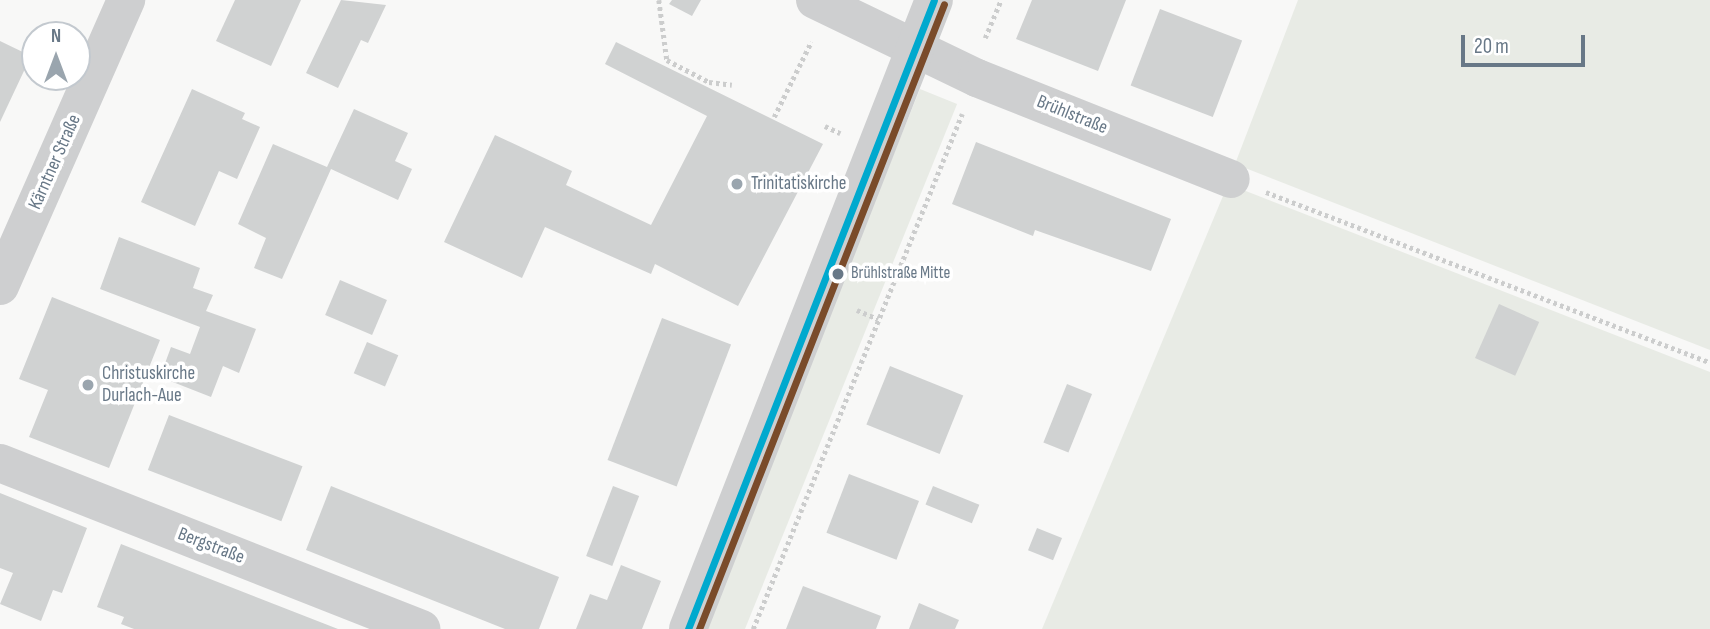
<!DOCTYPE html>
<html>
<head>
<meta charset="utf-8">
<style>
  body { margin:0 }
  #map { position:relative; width:1710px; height:629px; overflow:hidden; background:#f8f8f7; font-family:"Sofia Sans Condensed",sans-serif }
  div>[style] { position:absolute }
  .green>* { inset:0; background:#e8ebe5; transform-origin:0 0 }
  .building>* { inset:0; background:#d0d2d2; transform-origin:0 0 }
  .path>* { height:4.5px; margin-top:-2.25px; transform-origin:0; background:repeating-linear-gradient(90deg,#cccdcd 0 3.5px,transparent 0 7px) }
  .minor>* { height:38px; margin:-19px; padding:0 19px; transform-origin:19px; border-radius:19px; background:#cecfd0 }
  .bus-1>* { height:7px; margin:-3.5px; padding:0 3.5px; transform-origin:3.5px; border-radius:3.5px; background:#00a9ce }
  .bus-2>* { height:7px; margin:-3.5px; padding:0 3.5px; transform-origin:3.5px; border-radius:3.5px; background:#7a4b2a }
  .dots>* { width:19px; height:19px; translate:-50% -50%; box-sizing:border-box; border:4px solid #fff; border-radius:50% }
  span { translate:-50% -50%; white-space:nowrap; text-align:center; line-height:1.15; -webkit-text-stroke:7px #fff; paint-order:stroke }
  .bus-label { font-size:17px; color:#687887 }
  .left { translate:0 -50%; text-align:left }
  .street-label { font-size:19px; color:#687887 }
  .poi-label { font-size:19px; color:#687887 }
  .north { position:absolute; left:21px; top:21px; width:70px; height:70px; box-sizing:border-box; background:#fff; border:2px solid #c3c9cf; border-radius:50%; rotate:0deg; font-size:19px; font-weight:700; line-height:28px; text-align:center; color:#687887 }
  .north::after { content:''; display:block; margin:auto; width:24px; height:32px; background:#9aa5ae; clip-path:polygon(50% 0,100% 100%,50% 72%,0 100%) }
  .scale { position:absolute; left:1461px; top:35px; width:124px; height:32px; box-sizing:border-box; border:4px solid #687887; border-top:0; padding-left:9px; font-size:21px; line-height:24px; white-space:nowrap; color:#687887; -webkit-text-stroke:5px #fff; paint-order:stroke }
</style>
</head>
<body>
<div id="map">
  <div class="green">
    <i style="clip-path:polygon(1298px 0,1710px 0,1710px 350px,1235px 164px)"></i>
    <i style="left:920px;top:89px;width:40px;height:581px;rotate:22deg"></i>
    <i style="clip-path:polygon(1228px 184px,1710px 372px,1710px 629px,1042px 629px)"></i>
  </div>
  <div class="building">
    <i style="clip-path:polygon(235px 0,301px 0,271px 66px,216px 41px)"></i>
    <i style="clip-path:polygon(341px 0,386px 5px,368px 43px,361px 40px,338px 88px,306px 73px)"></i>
    <i style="clip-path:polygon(672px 0,701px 0,692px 16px,669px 4px)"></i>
    <i style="clip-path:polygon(1032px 0,1126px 0,1098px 71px,1016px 39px)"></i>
    <i style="left:1160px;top:9px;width:88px;height:82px;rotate:21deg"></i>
    <i style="clip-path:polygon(0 41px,31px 56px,0 122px)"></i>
    <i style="clip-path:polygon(616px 42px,823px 144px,738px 306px,655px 264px,651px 274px,545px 227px,522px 278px,444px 242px,495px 135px,572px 171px,566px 185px,651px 225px,707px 116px,605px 64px)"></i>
    <i style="clip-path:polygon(192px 89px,245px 113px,242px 119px,260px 127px,237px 179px,219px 171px,195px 226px,141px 202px)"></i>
    <i style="clip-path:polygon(354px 109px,408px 133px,395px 161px,412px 169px,398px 200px,331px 169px,282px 279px,254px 268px,266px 238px,238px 224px,273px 144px,327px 167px)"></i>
    <i style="clip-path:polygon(976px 142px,1171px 219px,1151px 271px,1035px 230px,1033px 236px,952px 204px)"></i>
    <i style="clip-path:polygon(119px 237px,200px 268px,193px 288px,213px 295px,206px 311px,256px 329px,239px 373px,223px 366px,211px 397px,160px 377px,171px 347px,190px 354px,200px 327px,100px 289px)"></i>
    <i style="left:340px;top:280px;width:51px;height:38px;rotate:23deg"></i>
    <i style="clip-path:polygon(52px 297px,160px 340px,109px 468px,29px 437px,48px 390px,19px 379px)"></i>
    <i style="left:1499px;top:304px;width:44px;height:59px;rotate:24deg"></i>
    <i style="left:662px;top:318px;width:74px;height:152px;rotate:21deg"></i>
    <i style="left:367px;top:342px;width:34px;height:34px;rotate:23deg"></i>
    <i style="left:890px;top:366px;width:79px;height:63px;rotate:22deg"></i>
    <i style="left:1067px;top:384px;width:27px;height:63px;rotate:22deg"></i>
    <i style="left:169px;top:415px;width:143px;height:59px;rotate:21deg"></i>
    <i style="left:849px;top:474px;width:75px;height:63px;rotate:21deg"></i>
    <i style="clip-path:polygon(331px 486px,559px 577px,539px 629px,505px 629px,306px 550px)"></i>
    <i style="left:613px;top:486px;width:28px;height:75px;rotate:21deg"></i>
    <i style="left:933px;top:486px;width:50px;height:20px;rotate:22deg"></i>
    <i style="clip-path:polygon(0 493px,87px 528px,62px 593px,53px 590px,41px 621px,0 604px,13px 573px,0 568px)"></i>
    <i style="left:1037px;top:528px;width:27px;height:24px;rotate:22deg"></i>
    <i style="clip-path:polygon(121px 544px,182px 568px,338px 629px,134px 629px,121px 624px,124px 617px,97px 607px)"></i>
    <i style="clip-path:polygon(621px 565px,661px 581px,642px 629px,576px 629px,590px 594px,607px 600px)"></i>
    <i style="clip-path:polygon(803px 586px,881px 616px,876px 629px,786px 629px)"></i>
    <i style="clip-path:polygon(919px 603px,959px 620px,955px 629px,909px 629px)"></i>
  </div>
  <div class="path">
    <i style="left:659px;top:0;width:61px;rotate:82.4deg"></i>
    <i style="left:667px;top:60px;width:47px;rotate:27.6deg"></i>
    <i style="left:709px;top:82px;width:23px;rotate:7deg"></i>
    <i style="left:985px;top:38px;width:41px;rotate:-67.2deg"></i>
    <i style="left:774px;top:117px;width:84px;rotate:-63.7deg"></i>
    <i style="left:825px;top:126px;width:17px;rotate:25deg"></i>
    <i style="left:1266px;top:192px;width:475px;rotate:21deg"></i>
    <i style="left:857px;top:310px;width:23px;rotate:23deg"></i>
    <i style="left:753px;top:629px;width:556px;rotate:-67.91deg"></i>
  </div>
  <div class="minor">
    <i style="left:815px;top:0;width:180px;rotate:25.7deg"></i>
    <i style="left:977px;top:78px;width:273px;rotate:21.7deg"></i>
    <i style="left:0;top:286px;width:313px;rotate:-66.2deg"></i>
    <i style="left:0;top:463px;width:453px;rotate:21.5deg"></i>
    <i style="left:688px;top:629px;width:675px;rotate:-68.64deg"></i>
  </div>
  <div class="bus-1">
    <i style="left:688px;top:629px;width:675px;rotate:-68.64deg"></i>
  </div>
  <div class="bus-2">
    <i style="left:699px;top:629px;width:671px;rotate:-68.59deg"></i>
  </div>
  <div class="dots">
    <i style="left:737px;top:184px;background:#9aa5ae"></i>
    <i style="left:838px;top:274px;background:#687887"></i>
    <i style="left:88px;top:385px;background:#9aa5ae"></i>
  </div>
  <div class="bus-label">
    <span class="left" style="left:851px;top:274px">Brühlstraße Mitte</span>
  </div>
  <div class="street-label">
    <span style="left:1072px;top:115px;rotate:22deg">Brühlstraße</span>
    <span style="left:55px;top:162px;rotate:-66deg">Kärntner Straße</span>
    <span style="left:211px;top:546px;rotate:21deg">Bergstraße</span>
  </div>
  <div class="poi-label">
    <span class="left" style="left:751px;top:184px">Trinitatiskirche</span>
    <span class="left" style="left:102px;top:385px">Christuskirche<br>Durlach-Aue</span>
  </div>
  <div class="north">N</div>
  <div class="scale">20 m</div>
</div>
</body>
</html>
